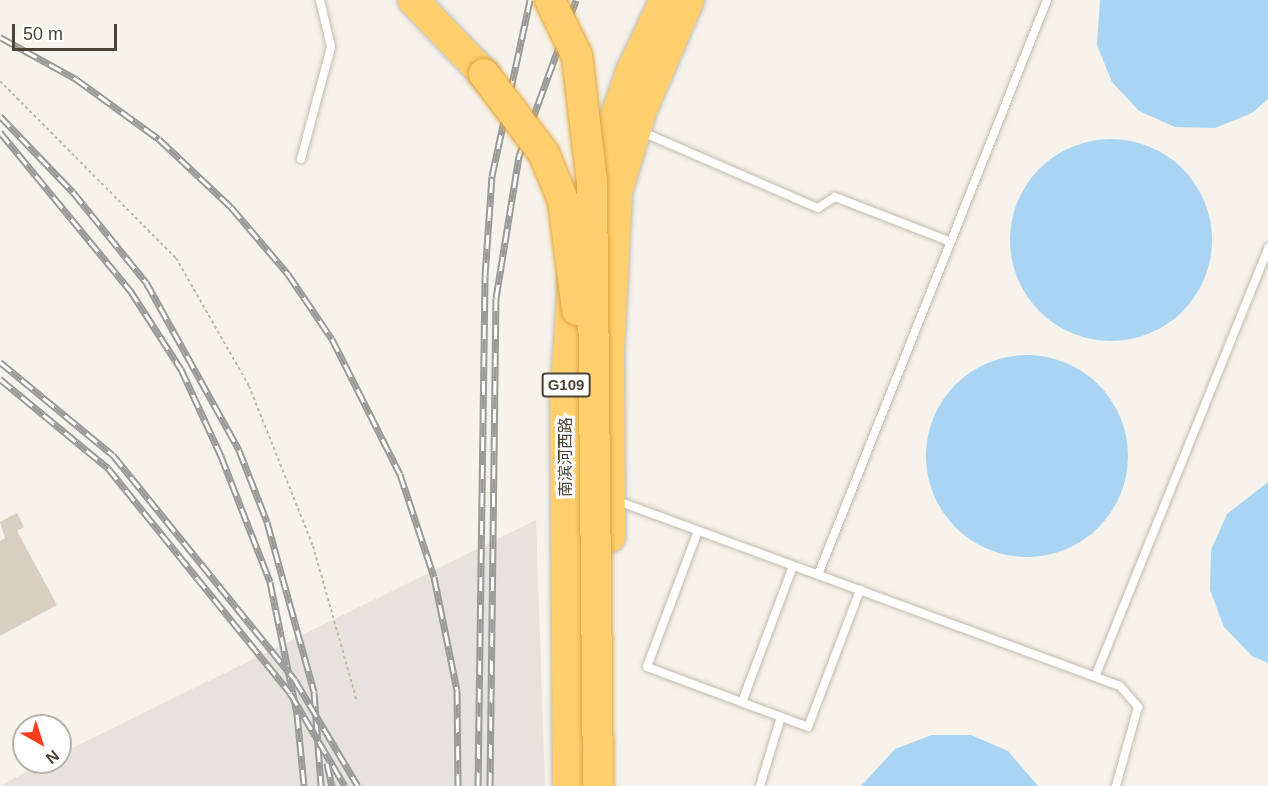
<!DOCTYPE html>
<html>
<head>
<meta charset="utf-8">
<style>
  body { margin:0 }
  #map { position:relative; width:1268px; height:786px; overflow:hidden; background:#f6f3ec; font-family:Helvetica,"Noto Sans SC",sans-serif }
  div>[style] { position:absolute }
  .industrial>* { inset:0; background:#e6e2dd }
  .water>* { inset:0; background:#a9d4f2 }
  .round { border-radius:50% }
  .building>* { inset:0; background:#d8cfc1 }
  .path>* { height:2px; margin-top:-1px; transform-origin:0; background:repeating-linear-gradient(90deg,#c4b79f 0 3px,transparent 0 6px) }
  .roads { filter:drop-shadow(0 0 2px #c2bbae) drop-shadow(0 0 2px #c2bbae) }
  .lane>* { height:8px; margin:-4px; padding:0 4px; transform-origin:4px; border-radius:4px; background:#fff }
  .highway>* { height:30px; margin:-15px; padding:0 15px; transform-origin:15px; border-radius:15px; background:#ffcf6e }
  .rail>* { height:7px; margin-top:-3.5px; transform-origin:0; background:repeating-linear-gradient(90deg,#fff 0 14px,#9a9a9a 0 28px); box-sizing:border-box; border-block:2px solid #9a9a9a }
  .bridges { filter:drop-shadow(0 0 2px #e0a43c) drop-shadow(0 0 2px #e0a43c) }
  .highway-bridge>* { height:30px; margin:-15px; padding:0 15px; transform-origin:15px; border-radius:15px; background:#ffcf6e }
  span { translate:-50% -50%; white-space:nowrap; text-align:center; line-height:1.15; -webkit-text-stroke:6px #fff; paint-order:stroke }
  .shield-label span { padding:2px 4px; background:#fff; border:2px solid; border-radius:4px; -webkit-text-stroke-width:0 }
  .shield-label { font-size:15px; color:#4b4439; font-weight:700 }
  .street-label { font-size:16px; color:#4b4439 }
  .north { position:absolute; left:12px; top:714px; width:60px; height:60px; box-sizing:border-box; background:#fff; border:2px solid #b7b4b0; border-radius:50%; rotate:141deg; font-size:16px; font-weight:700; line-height:24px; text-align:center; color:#4b4439 }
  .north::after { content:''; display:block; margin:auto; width:21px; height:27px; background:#fc3f1d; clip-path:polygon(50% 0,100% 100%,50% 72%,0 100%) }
  .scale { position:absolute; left:12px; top:24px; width:105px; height:27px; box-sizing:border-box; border:3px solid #4b4439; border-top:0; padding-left:8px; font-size:18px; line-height:21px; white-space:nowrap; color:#4b4439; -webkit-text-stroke:4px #fff; paint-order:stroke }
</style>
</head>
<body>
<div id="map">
  <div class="industrial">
    <i style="clip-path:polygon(536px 520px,545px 786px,0 786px,45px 762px,60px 762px,60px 754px)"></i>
  </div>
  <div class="water">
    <i style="clip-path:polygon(1100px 0,1268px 0,1268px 99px,1252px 113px,1215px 128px,1175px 127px,1139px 111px,1112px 82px,1097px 45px)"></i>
    <i class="round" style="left:1010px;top:139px;width:202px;height:202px"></i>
    <i class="round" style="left:926px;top:355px;width:202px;height:202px"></i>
    <i style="clip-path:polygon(1268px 482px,1268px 663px,1252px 656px,1224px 627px,1210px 590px,1211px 550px,1227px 514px)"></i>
    <i style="clip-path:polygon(932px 735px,971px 735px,1008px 751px,1038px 786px,861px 786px,895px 749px)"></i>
  </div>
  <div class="building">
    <i style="clip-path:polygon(17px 513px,24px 527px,17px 531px,57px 605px,0 636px,0 541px,5px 538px,0 522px)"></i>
  </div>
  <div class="path">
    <i style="left:0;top:81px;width:250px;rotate:45.2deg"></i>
    <i style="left:176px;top:258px;width:147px;rotate:60.3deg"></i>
    <i style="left:249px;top:386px;width:172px;rotate:68.2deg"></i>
    <i style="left:313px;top:546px;width:161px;rotate:74.2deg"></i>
  </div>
  <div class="roads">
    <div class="lane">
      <i style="left:640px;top:131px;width:194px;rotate:23.4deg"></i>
      <i style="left:818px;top:208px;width:20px;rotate:-33deg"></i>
      <i style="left:835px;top:197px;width:124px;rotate:21.2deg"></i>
      <i style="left:301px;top:159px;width:116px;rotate:-75deg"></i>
      <i style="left:331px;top:47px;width:48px;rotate:-103.2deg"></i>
      <i style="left:615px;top:500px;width:538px;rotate:20.22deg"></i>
      <i style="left:1120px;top:686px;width:28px;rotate:49deg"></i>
      <i style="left:1138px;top:707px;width:82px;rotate:105.6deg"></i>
      <i style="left:698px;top:531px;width:145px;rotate:110.6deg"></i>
      <i style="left:647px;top:667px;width:172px;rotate:20.4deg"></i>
      <i style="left:808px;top:727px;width:147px;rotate:-69.2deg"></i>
      <i style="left:818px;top:575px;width:619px;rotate:-68.28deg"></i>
      <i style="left:1095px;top:677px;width:463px;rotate:-68deg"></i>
      <i style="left:742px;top:702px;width:145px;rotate:-69.4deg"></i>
      <i style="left:760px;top:786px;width:72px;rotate:-73.1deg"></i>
    </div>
    <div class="highway">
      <i style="left:413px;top:0;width:103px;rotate:46.2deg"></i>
      <i style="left:590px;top:190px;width:125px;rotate:-70.8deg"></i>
      <i style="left:631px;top:72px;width:80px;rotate:-64.7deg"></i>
      <i style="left:610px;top:537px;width:186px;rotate:-90.3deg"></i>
      <i style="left:609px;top:351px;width:159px;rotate:-87.1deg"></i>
      <i style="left:617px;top:192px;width:87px;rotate:-73.2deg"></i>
      <i style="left:642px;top:109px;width:119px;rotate:-66.7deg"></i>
      <i style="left:568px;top:786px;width:385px;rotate:-90.4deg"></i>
      <i style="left:565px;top:401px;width:120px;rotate:-86.2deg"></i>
    </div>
  </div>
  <div class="rail">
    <i style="left:0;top:37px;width:87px;rotate:28.9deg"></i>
    <i style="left:76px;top:79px;width:102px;rotate:35.9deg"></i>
    <i style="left:159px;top:139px;width:99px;rotate:43.4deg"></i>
    <i style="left:231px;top:207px;width:88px;rotate:49.6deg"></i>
    <i style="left:288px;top:274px;width:78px;rotate:55.9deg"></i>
    <i style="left:332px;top:339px;width:151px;rotate:63.3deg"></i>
    <i style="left:400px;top:474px;width:108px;rotate:71.7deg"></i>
    <i style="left:434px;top:577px;width:115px;rotate:78.5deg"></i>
    <i style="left:457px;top:690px;width:96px;rotate:89.4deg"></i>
    <i style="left:0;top:116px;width:105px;rotate:46.2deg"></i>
    <i style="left:73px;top:192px;width:116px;rotate:51deg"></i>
    <i style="left:146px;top:282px;width:192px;rotate:61deg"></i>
    <i style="left:239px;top:450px;width:77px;rotate:68.7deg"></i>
    <i style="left:267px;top:522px;width:176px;rotate:74.5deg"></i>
    <i style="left:314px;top:692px;width:94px;rotate:85.7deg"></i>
    <i style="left:0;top:132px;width:205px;rotate:50.6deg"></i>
    <i style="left:130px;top:290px;width:94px;rotate:57.2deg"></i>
    <i style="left:181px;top:369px;width:96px;rotate:65.3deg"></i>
    <i style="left:221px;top:456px;width:135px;rotate:68.7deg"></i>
    <i style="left:270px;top:582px;width:135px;rotate:78.4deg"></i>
    <i style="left:297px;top:714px;width:72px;rotate:84.4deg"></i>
    <i style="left:0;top:362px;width:146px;rotate:39.5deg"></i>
    <i style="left:113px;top:455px;width:289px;rotate:51deg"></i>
    <i style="left:295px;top:680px;width:123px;rotate:59.3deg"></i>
    <i style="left:0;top:379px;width:140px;rotate:39.5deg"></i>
    <i style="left:108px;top:468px;width:289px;rotate:51deg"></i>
    <i style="left:290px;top:693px;width:108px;rotate:59.4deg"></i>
    <i style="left:327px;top:763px;width:24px;rotate:78deg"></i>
    <i style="left:478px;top:786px;width:510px;rotate:-89.21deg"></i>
    <i style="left:485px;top:276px;width:100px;rotate:-86deg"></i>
    <i style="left:492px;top:176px;width:180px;rotate:-77.8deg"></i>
    <i style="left:490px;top:786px;width:488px;rotate:-89.3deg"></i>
    <i style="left:496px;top:298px;width:144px;rotate:-80.8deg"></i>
    <i style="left:519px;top:156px;width:166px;rotate:-69.9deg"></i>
  </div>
  <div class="bridges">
    <div class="highway-bridge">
      <i style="left:550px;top:0;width:62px;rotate:64.3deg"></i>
      <i style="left:577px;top:56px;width:126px;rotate:83.2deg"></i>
      <i style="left:592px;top:181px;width:605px;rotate:89.43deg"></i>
      <i style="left:484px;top:74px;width:100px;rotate:53.1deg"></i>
      <i style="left:544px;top:154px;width:50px;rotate:67.6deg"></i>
      <i style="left:563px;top:200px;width:111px;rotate:82.7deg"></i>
    </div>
  </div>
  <div class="shield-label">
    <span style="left:566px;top:385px">G109</span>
  </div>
  <div class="street-label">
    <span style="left:566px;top:457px;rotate:-90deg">南滨河西路</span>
  </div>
  <div class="north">N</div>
  <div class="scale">50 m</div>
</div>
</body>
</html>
